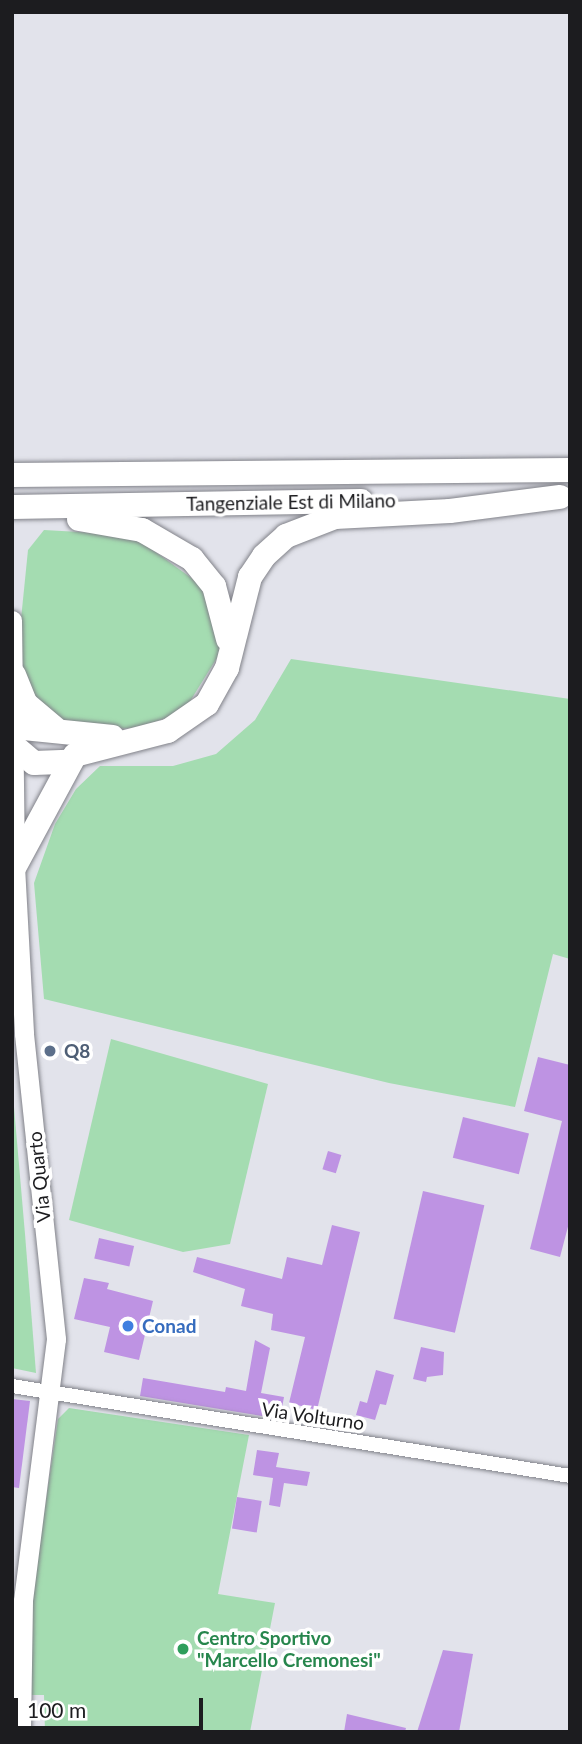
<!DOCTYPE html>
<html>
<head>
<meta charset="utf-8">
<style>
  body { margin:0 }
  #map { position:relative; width:582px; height:1744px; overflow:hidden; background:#e2e3eb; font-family:Lato,sans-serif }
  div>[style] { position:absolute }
  .green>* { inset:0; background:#a4dcb1 }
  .building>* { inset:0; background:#be93e3; transform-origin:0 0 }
  .roads { filter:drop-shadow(0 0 2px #818289) drop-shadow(0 0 2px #818289) }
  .street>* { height:14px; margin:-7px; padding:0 7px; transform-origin:7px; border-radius:7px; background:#fff }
  .secondary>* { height:19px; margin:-9.5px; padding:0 9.5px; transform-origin:9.5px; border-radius:9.5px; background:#fff }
  .highway>* { height:24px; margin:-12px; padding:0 12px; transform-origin:12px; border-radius:12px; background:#fff }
  .dots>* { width:19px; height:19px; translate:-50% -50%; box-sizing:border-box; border:4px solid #fff; border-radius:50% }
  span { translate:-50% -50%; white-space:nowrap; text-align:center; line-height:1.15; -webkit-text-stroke:7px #fff; paint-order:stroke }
  .street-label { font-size:19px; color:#1c1c1f }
  .service-label { font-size:19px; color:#4e5e75; font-weight:700 }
  .left { translate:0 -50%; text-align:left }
  .shop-label { font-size:19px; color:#366cbe; font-weight:700 }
  .leisure-label { font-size:19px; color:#27864d; font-weight:700 }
  .frame { position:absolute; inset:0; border:14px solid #1c1c1f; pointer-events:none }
  .scale { position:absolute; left:14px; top:1698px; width:189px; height:32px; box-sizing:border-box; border:4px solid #1c1c1f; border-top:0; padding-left:9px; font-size:21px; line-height:24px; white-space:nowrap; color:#1c1c1f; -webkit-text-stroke:5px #fff; paint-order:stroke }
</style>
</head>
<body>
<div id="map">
  <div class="green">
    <i style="clip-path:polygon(44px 530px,132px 535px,208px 590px,220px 624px,220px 653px,184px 711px,139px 728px,109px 729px,65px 722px,39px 708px,25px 680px,19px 639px,28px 550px)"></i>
    <i style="clip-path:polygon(291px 659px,570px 699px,570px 959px,553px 954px,515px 1107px,389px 1083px,44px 999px,34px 883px,55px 824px,76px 789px,100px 766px,173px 766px,216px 754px,255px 720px)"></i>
    <i style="clip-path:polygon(111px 1039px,268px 1084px,230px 1244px,183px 1252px,69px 1220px)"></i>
    <i style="clip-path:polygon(12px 1084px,25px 1234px,36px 1373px,12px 1368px)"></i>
    <i style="clip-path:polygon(69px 1408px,249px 1435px,218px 1594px,275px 1603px,250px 1732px,45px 1732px,44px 1695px,28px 1695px,28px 1623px,58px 1419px)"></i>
  </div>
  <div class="building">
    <i style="clip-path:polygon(538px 1057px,570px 1065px,570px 1219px,560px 1257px,530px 1249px,562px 1121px,524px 1111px)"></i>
    <i style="left:463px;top:1117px;width:68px;height:42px;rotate:14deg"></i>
    <i style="left:328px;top:1151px;width:14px;height:19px;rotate:17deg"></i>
    <i style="left:423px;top:1191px;width:63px;height:131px;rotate:13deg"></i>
    <i style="clip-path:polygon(332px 1225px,360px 1232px,317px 1410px,289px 1403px,305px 1337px,271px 1330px,273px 1314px,241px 1306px,245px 1289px,193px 1272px,197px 1257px,282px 1279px,287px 1257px,322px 1265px)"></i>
    <i style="left:99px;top:1238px;width:36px;height:21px;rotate:13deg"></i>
    <i style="clip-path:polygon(84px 1278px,109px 1283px,107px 1289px,153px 1301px,139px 1360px,104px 1352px,110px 1327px,74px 1319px)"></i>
    <i style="clip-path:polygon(255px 1340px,270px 1348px,261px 1393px,284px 1397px,280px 1419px,140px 1396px,143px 1378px,225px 1392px,226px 1387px,246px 1391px)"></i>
    <i style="clip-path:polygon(421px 1347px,444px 1352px,443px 1375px,427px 1377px,426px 1382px,413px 1379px)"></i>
    <i style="clip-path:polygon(376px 1370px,394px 1375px,386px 1405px,380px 1404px,375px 1420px,356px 1415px,360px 1401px,367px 1403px)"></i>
    <i style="clip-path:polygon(12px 1399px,30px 1401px,19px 1488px,12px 1487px)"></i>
    <i style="clip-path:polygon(257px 1450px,279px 1453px,276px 1467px,310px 1472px,307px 1486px,284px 1483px,280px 1507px,269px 1505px,273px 1478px,253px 1475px)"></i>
    <i style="left:237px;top:1497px;width:25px;height:32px;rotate:9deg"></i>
    <i style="clip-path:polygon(443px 1650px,473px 1654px,459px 1732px,417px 1732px)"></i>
    <i style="clip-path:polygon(347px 1714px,406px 1728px,405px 1732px,344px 1732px)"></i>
  </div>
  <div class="roads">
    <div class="street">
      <i style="left:12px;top:1386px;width:565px;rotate:9.16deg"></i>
    </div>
    <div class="secondary">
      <i style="left:12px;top:620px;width:246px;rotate:89.3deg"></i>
      <i style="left:15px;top:866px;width:168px;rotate:86.9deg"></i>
      <i style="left:24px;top:1034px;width:307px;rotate:84deg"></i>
      <i style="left:56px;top:1339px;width:264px;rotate:97.2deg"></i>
      <i style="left:23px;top:1601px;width:131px;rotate:90.9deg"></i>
    </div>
    <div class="highway">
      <i style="left:12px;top:475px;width:558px;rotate:-0.51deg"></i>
      <i style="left:12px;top:507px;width:349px;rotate:-1deg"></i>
      <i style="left:79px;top:519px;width:64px;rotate:9.9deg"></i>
      <i style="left:142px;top:530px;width:58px;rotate:30.1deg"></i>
      <i style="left:192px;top:559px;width:35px;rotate:51deg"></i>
      <i style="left:214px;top:586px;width:55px;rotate:75.2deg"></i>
      <i style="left:14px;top:675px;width:31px;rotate:68deg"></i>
      <i style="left:26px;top:704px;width:38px;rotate:40deg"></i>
      <i style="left:14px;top:727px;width:99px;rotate:5.8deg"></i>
      <i style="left:15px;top:747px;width:25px;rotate:40deg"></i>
      <i style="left:34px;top:763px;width:34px;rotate:-2deg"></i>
      <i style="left:15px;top:866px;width:126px;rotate:-61.6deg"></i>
      <i style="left:75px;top:755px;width:96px;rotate:-14.5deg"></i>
      <i style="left:168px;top:731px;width:47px;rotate:-34.7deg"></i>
      <i style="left:207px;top:704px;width:41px;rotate:-60.9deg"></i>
      <i style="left:227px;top:668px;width:94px;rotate:-75.8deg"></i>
      <i style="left:250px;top:577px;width:25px;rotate:-56deg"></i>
      <i style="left:264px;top:556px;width:30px;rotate:-42deg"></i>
      <i style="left:286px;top:536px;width:53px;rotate:-21.2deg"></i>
      <i style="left:335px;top:517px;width:115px;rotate:-3deg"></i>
      <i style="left:450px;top:511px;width:111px;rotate:-7.3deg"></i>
    </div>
  </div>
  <div class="dots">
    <i style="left:50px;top:1051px;background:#5c6f8a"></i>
    <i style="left:128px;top:1326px;background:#3f7fe0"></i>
    <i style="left:183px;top:1649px;background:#2e9e5b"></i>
  </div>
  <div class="street-label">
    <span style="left:291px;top:502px;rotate:-1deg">Tangenziale Est di Milano</span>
    <span style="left:39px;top:1177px;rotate:-96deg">Via Quarto</span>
    <span style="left:313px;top:1416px;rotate:8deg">Via Volturno</span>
  </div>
  <div class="service-label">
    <span class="left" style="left:64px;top:1051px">Q8</span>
  </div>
  <div class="shop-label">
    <span class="left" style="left:142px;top:1326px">Conad</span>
  </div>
  <div class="leisure-label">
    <span class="left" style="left:197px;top:1649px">Centro Sportivo<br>"Marcello Cremonesi"</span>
  </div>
  <div class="frame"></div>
  <div class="scale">100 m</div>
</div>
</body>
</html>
